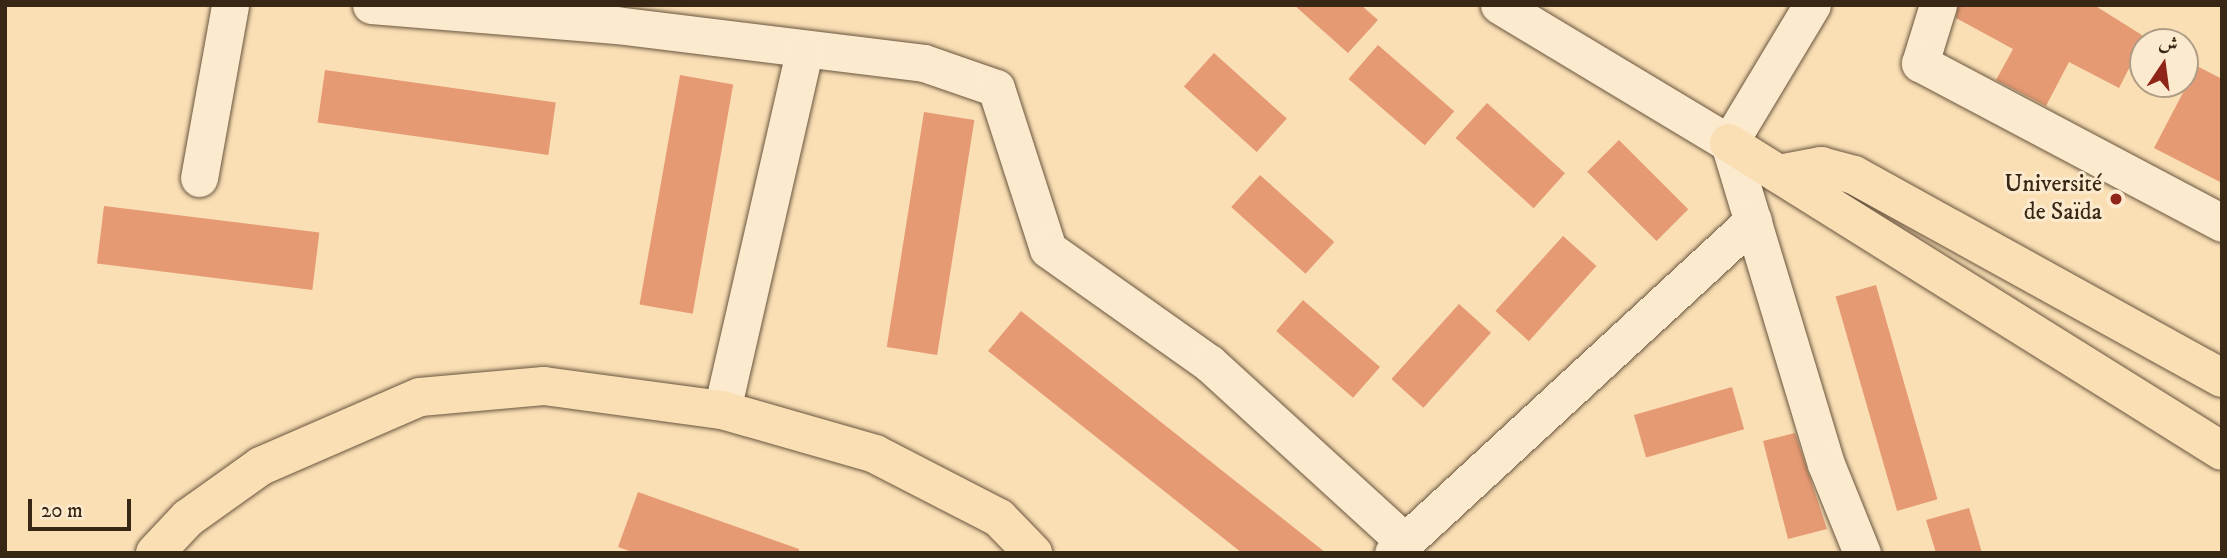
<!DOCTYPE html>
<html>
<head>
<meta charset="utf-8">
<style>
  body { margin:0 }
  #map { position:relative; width:2227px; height:558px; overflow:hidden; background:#fadfb5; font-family:"IM FELL DW Pica",Amiri,serif }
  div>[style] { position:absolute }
  .building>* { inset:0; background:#e59a74; transform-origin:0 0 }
  .roads { filter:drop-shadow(0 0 2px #69553e) drop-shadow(0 0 2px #69553e) }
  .minor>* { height:37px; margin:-18.5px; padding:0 18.5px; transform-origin:18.5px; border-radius:18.5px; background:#fceacf }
  .major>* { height:38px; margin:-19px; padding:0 19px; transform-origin:19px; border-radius:19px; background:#fadfb5 }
  .dots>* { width:19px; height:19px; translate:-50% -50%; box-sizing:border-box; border:4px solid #fceacf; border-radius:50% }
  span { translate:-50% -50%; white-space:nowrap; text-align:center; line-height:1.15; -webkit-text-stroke:6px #fceacf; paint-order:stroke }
  .poi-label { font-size:24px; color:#392716 }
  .right { translate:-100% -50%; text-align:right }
  .frame { position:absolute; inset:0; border:7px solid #392716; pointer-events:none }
  .north { position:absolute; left:2129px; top:28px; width:70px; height:70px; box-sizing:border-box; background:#fceacf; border:2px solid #ae9c85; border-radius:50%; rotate:13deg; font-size:19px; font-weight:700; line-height:28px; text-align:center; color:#392716 }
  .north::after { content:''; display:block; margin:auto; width:24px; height:32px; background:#8f2418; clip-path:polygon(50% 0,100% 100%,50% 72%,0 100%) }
  .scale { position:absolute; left:28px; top:499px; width:103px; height:32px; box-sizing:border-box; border:4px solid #392716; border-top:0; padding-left:9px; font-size:21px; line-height:24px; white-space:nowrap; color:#392716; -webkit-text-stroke:5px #fceacf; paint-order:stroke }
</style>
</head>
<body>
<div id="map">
  <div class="building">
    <i style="clip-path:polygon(1294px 5px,1361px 5px,1378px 20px,1348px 53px)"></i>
    <i style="clip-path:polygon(1958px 5px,2094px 5px,2145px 37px,2119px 88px,2069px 62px,2046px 106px,1996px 80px,2013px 49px,1956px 18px)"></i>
    <i style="left:1378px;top:45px;width:101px;height:45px;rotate:41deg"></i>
    <i style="left:1214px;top:53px;width:98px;height:45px;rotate:42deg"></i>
    <i style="clip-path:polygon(2197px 66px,2222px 79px,2222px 183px,2154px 148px)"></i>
    <i style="left:325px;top:70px;width:233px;height:53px;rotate:8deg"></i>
    <i style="left:680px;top:75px;width:54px;height:233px;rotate:10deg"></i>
    <i style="left:1487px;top:103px;width:105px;height:47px;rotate:42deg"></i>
    <i style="left:924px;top:112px;width:51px;height:238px;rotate:9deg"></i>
    <i style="left:1619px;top:140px;width:98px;height:45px;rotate:45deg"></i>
    <i style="left:1260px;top:175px;width:100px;height:43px;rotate:42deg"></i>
    <i style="left:104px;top:206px;width:217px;height:58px;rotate:7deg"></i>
    <i style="left:1563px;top:236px;width:45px;height:101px;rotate:42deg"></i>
    <i style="left:1876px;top:285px;width:223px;height:42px;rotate:74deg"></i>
    <i style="left:1303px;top:300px;width:102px;height:41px;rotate:41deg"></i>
    <i style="left:1459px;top:304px;width:43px;height:101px;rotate:42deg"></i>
    <i style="clip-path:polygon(1021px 311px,1326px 553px,1242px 553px,988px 351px)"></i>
    <i style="left:1732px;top:387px;width:44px;height:102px;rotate:74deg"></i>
    <i style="clip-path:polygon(1795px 433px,1827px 529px,1788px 539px,1763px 441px)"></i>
    <i style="clip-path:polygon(638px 492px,799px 549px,799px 553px,635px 553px,618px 547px)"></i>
    <i style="clip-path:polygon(1969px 508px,1982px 553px,1936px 553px,1926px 520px)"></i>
  </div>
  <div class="roads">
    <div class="minor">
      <i style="left:371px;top:5px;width:246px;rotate:4.7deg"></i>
      <i style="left:616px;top:25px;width:310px;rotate:7deg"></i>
      <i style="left:924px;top:63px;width:76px;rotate:19.1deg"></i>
      <i style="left:996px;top:88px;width:169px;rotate:72.1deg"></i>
      <i style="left:1048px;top:249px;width:197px;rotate:35.3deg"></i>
      <i style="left:1209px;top:363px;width:264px;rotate:42.4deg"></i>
      <i style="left:1499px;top:5px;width:268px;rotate:31deg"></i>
      <i style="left:1729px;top:143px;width:335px;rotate:73.2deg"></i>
      <i style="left:1826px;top:464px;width:96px;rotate:68deg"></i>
      <i style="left:1938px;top:5px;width:61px;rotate:107.2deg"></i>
      <i style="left:1920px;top:63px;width:342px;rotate:27.9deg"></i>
      <i style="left:1729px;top:143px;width:161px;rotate:-59deg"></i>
      <i style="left:199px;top:178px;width:176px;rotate:-79.8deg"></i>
      <i style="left:722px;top:410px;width:368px;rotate:-77.1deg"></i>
      <i style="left:1393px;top:553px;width:490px;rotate:-42.7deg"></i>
    </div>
    <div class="major">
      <i style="left:1729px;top:143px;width:581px;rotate:31.99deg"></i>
      <i style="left:1779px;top:174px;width:43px;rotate:-10.8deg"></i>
      <i style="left:1821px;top:166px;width:34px;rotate:15deg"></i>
      <i style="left:1854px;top:175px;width:420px;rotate:28.9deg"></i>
      <i style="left:155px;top:553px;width:48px;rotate:-46.7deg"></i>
      <i style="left:188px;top:518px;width:90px;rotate:-35.5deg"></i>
      <i style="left:261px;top:466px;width:173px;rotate:-23.5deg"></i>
      <i style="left:420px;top:397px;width:124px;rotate:-5.1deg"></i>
      <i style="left:544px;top:386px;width:180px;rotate:7.7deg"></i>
      <i style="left:722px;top:410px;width:159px;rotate:16deg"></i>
      <i style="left:875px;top:454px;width:140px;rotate:27.3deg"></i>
      <i style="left:999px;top:518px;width:49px;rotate:45.8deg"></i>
    </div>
  </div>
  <div class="dots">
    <i style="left:2116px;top:199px;background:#8f2418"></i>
  </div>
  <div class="poi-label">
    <span class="right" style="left:2102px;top:199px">Université<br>de Saïda</span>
  </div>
  <div class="frame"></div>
  <div class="north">ش</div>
  <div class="scale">20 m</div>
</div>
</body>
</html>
